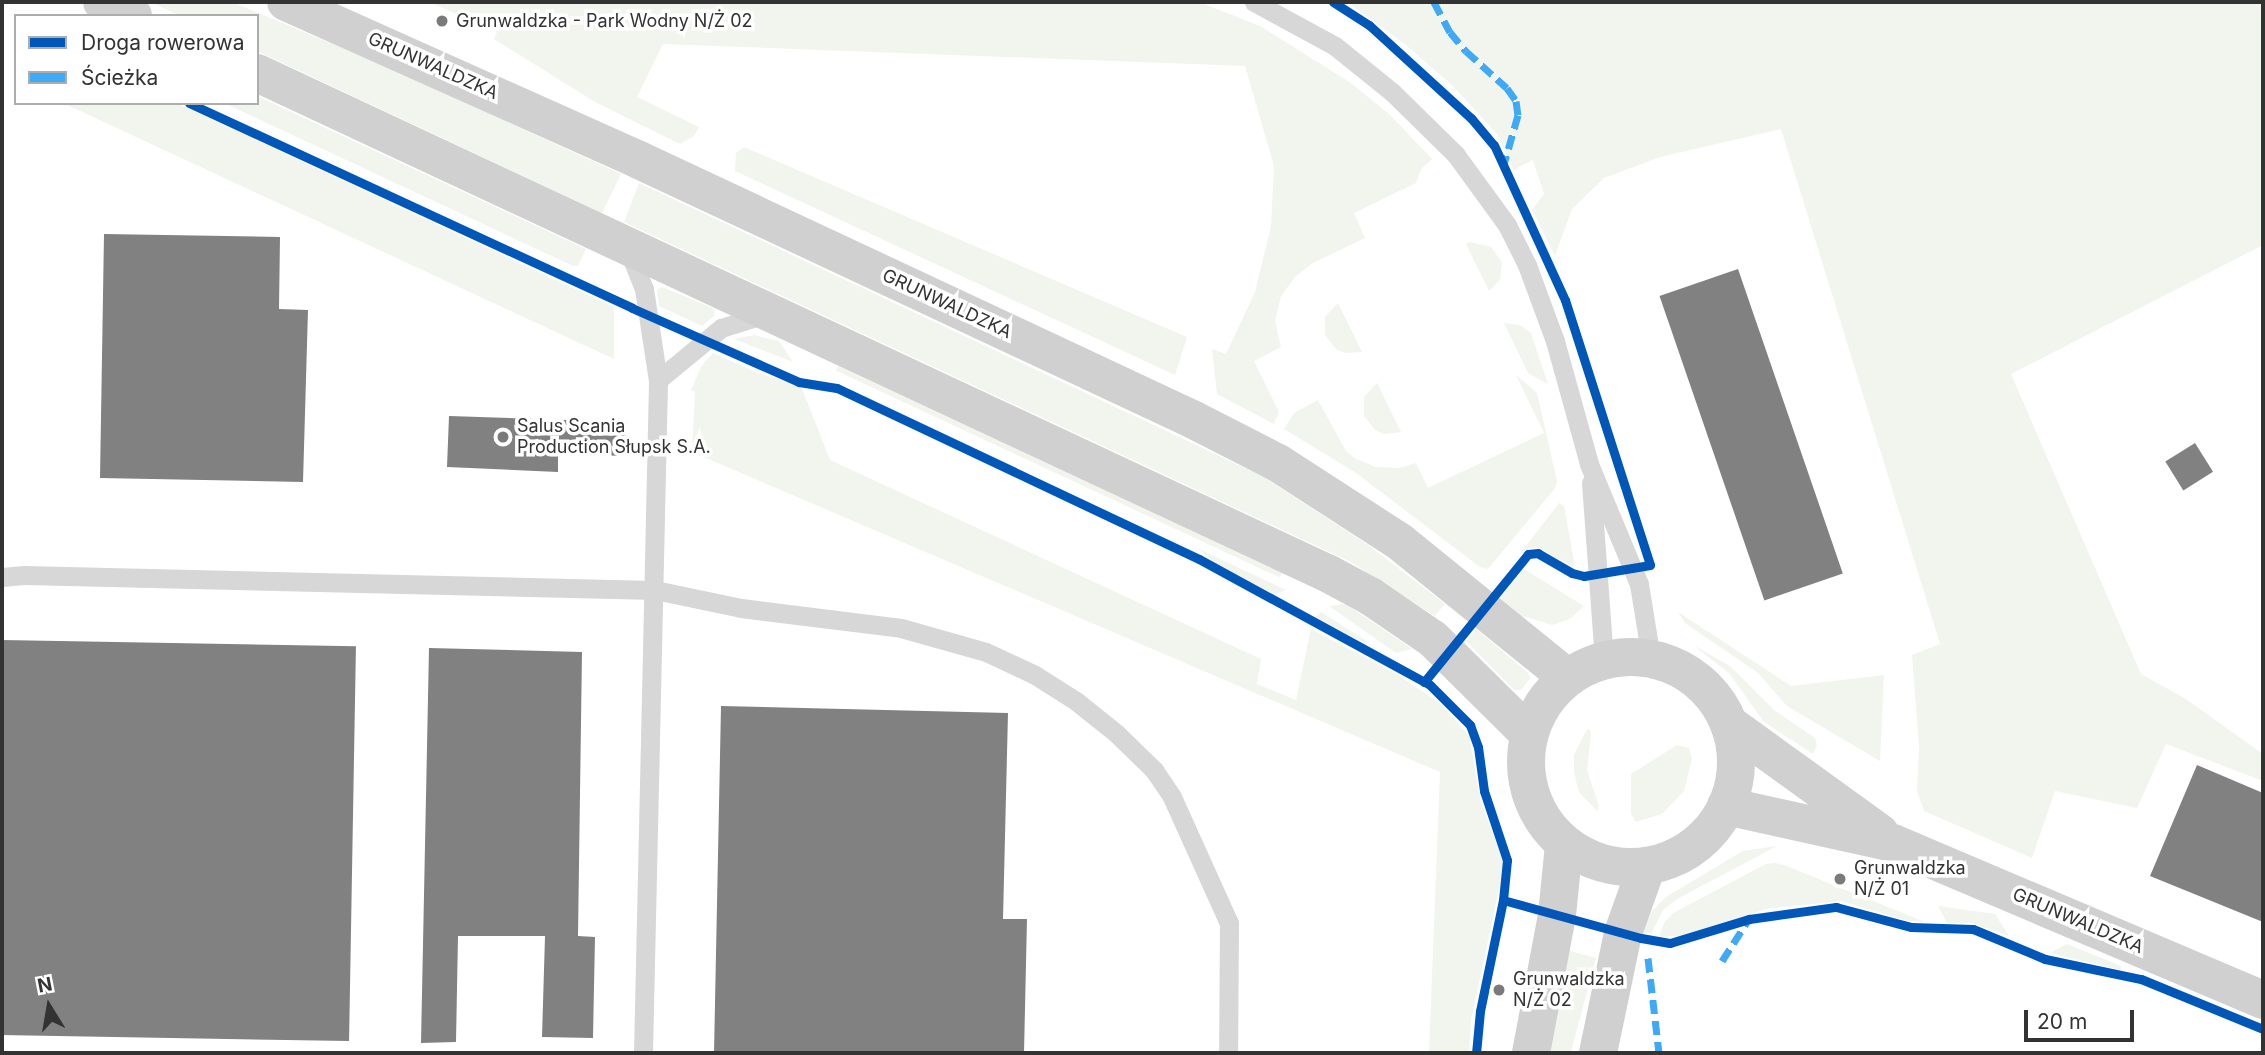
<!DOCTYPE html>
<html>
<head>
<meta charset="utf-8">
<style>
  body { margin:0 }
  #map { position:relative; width:2265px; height:1055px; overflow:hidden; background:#fff; font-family:Inter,sans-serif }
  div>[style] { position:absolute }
  .green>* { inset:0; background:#f1f5ed; transform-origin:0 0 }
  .building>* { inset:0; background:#818181; transform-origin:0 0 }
  .lane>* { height:19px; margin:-9.5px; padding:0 9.5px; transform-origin:9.5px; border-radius:9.5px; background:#d7d7d7 }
  .secondary>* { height:38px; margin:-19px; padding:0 19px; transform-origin:19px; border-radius:19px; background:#d0d0d0 }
  .secondary>.ring { margin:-19px; padding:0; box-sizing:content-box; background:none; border:38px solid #d0d0d0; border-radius:50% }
  .quiet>* { height:7px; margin-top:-3.5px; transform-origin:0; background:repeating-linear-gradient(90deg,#3fa9f5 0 14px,transparent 0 21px) }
  .cycleway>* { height:9px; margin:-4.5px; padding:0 4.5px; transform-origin:4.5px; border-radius:4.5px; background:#0057b8 }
  .dots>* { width:19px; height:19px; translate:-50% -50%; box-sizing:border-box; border:4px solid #fff; border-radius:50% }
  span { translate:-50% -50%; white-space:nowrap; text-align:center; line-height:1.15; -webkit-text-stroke:7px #fff; paint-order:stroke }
  .poi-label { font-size:18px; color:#333 }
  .left { translate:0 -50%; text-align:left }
  .street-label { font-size:18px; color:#333 }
  .frame { position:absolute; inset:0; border:4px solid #333; pointer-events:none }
  .legend { position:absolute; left:14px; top:14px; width:245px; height:91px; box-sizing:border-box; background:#fff; border:2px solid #adadad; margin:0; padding:9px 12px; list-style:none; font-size:21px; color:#333 }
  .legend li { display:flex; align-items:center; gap:14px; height:35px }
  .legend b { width:35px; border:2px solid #adadad }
  .north { position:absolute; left:14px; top:971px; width:70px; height:70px; -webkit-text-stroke:5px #fff; paint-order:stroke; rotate:349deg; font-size:19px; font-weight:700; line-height:28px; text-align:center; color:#333 }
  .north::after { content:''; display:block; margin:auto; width:24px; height:32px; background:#333; clip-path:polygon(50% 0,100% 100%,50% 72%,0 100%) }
  .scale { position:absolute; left:2024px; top:1010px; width:110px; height:32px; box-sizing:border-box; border:4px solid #333; border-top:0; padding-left:9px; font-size:21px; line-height:24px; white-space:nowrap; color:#333; -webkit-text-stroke:5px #fff; paint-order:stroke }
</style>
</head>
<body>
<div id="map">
  <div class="green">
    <i style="clip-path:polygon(150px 2px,232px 2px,374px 61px,621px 174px,602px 213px,257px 51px,257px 16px,181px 16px)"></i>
    <i style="clip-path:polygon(429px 2px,1199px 2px,1260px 26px,1351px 83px,1390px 115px,1432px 159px,1421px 169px,1416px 183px,1354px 213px,1365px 238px,1313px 263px,1295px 277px,1281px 296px,1275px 321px,1281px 347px,1254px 361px,1279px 412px,1274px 424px,1217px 394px,1212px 349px,1226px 354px,1255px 292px,1271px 226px,1274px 166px,1245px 66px,663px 44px,637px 97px,699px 127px,694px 136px,680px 144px,595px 102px,494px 39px,497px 32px)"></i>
    <i style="clip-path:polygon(1347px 2px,2262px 2px,2263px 245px,2011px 374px,2141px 674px,2186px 699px,2263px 754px,2263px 781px,2166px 744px,2137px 808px,2055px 791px,2032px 858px,1924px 811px,1917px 791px,1919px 747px,1912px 655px,1940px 644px,1781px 129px,1660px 157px,1604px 178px,1572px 209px,1555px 256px,1532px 210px,1544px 194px,1533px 160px,1513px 170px,1497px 134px,1452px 85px,1406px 45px)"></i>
    <i style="clip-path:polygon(257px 96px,586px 249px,578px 266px,573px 266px,224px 103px,257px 103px)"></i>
    <i style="clip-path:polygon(63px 103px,176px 103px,614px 307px,614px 359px)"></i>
    <i style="clip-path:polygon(744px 147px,1187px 337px,1175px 375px,735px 171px,736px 153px)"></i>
    <i style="clip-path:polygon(639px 183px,1264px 477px,1371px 547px,1445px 604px,1435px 616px,1349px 561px,624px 222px)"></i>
    <i style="clip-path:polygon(1470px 242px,1491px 247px,1502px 262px,1500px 280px,1489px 291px,1466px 244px)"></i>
    <i style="clip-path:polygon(662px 287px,713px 308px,715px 315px,702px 326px,659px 306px,657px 290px)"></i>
    <i style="clip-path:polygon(1338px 303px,1362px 352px,1346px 353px,1337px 350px,1325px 335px,1325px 317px)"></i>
    <i style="clip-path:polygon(1504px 323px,1520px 325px,1531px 333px,1548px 384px,1528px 373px)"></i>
    <i style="clip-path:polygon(754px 335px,779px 341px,793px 362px,734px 339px)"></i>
    <i style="clip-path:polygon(713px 353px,758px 373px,801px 386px,830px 460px,1261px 659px,1257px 684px,1296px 700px,1311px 629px,1398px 675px,1441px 704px,1469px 736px,1481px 803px,1503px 860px,1500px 885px,1471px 1020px,1469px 1053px,1429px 1053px,1440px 772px,692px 452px,695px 392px,691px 390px,702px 365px)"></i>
    <i style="left:838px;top:366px;width:490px;height:5px;rotate:25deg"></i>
    <i style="clip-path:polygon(1516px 375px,1537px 393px,1557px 481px,1555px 488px,1488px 569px,1480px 567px,1356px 473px,1284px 429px,1294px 413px,1318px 400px,1346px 451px,1356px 459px,1376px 467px,1399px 468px,1416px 463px,1428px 488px,1544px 433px)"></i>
    <i style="clip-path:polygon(1377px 383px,1401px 432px,1384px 434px,1375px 430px,1364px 416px,1364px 397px)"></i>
    <i style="clip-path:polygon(1559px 503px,1564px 506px,1575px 567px,1538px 548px,1529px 548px,1522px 553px,1522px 551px)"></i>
    <i style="clip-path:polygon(1199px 549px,1286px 590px,1269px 597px,1218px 566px)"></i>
    <i style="clip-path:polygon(1524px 569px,1584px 606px,1570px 619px,1552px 625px,1522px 616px,1500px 598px)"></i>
    <i style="clip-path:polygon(1342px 604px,1349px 606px,1412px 649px,1396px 653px,1329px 606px)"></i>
    <i style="clip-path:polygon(1321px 612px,1368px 642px,1367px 644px,1315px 618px)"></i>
    <i style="clip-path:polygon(1678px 612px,1791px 686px,1884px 675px,1880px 761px,1787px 706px,1758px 673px,1685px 623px)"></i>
    <i style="clip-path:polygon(1476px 629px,1528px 673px,1530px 678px,1521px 690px,1514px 690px,1466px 641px)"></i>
    <i style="clip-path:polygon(1693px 645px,1730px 666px,1774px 710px,1815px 738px,1817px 745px,1813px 754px,1764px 722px,1729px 673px)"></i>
    <i style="clip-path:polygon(1587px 729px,1590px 730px,1591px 735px,1587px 770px,1599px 806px,1597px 811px,1579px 792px,1574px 773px,1574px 755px)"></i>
    <i style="clip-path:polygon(1677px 745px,1689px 748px,1692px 758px,1684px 791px,1662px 814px,1636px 822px,1631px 814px,1631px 774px)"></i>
    <i style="clip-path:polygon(1777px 846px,1679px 898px,1663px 910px,1651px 934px,1642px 932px,1652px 911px,1666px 897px,1743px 851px)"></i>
    <i style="clip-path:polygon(1775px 863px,1784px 865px,1925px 922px,1908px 921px,1841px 901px,1766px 909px,1680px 936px,1659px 937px,1664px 923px,1673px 913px,1766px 864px)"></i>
    <i style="clip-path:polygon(1938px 906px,1995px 914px,2009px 936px,1972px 923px,1947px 923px)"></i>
    <i style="clip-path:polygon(2067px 944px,2121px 966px,2120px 970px,2050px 953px)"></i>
    <i style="left:1570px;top:951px;width:27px;height:104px;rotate:15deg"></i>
  </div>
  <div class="building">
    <i style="clip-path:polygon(104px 234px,280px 237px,279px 309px,308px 310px,303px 482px,100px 478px)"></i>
    <i style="left:1738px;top:269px;width:322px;height:83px;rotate:71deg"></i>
    <i style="clip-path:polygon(449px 416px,627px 422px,626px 456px,558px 454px,558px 472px,447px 467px)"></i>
    <i style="left:2195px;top:443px;width:34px;height:35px;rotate:58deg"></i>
    <i style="left:2px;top:640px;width:354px;height:395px;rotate:1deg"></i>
    <i style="clip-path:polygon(429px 648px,582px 652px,578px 936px,595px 937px,593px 1038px,542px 1037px,545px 936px,458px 936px,456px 1042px,421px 1043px)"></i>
    <i style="clip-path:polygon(721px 706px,1008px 713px,1003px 919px,1027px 919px,1024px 1053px,714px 1053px)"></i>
    <i style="clip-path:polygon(2197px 765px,2263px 793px,2263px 922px,2150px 876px)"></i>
  </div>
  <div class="lane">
    <i style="left:1254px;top:2px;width:92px;rotate:28.5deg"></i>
    <i style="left:1335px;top:46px;width:73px;rotate:38.9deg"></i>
    <i style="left:1392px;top:92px;width:90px;rotate:44.5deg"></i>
    <i style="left:1456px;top:155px;width:87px;rotate:53.9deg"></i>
    <i style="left:1507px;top:225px;width:45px;rotate:63.4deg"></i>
    <i style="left:1527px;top:265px;width:81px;rotate:69.8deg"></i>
    <i style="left:1555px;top:341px;width:128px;rotate:74.5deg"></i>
    <i style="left:1589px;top:464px;width:130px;rotate:67.4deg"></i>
    <i style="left:1639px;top:584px;width:75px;rotate:80.8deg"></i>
    <i style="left:628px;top:249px;width:43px;rotate:68.2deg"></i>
    <i style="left:644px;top:289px;width:92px;rotate:81.3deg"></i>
    <i style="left:658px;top:380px;width:82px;rotate:-39.5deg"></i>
    <i style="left:721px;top:328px;width:47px;rotate:-17.3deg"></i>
    <i style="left:1591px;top:483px;width:177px;rotate:85.8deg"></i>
    <i style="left:2px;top:577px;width:22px;rotate:-5deg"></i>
    <i style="left:24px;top:575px;width:631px;rotate:1.36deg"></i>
    <i style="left:655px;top:590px;width:88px;rotate:11.8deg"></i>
    <i style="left:741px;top:608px;width:161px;rotate:7.1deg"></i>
    <i style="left:901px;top:628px;width:88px;rotate:15.8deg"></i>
    <i style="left:986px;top:652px;width:54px;rotate:25.1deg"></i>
    <i style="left:1035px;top:675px;width:49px;rotate:32.4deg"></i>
    <i style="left:1076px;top:701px;width:51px;rotate:38.7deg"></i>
    <i style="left:1116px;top:733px;width:53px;rotate:44.2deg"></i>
    <i style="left:1154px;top:770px;width:32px;rotate:56deg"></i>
    <i style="left:1172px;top:797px;width:138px;rotate:65.7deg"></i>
    <i style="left:1229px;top:923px;width:130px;rotate:90.4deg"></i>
    <i style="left:643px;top:1053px;width:673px;rotate:-88.72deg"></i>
  </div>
  <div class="secondary">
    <i style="left:102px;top:2px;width:34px;rotate:24deg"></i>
    <i style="left:286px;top:2px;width:387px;rotate:24.1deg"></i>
    <i style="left:639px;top:160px;width:613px;rotate:25.1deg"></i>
    <i style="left:1194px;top:420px;width:94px;rotate:27.1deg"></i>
    <i style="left:1278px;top:463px;width:145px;rotate:32.9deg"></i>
    <i style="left:1400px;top:542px;width:215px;rotate:39deg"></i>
    <i style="left:257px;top:73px;width:1183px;rotate:25.05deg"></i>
    <i style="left:1329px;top:574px;width:47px;rotate:28.2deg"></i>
    <i style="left:1370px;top:596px;width:76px;rotate:34.3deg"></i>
    <i style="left:1433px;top:639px;width:135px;rotate:44.7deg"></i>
    <i class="ring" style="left:1526px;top:657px;width:172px;height:172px"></i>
    <i style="left:1729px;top:724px;width:186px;rotate:35.8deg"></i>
    <i style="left:1726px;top:806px;width:171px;rotate:12.5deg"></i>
    <i style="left:1893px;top:843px;width:402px;rotate:23deg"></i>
    <i style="left:1531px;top:1053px;width:140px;rotate:-79.3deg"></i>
    <i style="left:1557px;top:915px;width:70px;rotate:-84.3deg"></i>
    <i style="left:1598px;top:1053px;width:123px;rotate:-78.2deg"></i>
    <i style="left:1623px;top:933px;width:71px;rotate:-70.3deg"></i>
  </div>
  <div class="quiet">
    <i style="left:1434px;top:2px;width:34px;rotate:62deg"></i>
    <i style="left:1450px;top:32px;width:25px;rotate:50deg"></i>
    <i style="left:1466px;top:51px;width:55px;rotate:42.1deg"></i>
    <i style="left:1507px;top:88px;width:16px;rotate:55deg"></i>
    <i style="left:1516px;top:101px;width:14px;rotate:82deg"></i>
    <i style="left:1518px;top:115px;width:51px;rotate:105.9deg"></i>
    <i style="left:1648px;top:958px;width:96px;rotate:83.4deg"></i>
    <i style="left:1722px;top:961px;width:50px;rotate:-57.3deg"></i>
  </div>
  <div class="cycleway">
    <i style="left:1333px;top:2px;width:43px;rotate:32.6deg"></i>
    <i style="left:1369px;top:25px;width:138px;rotate:42.4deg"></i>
    <i style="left:1471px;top:118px;width:35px;rotate:50deg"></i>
    <i style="left:1494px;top:145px;width:170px;rotate:65.4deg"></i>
    <i style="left:1565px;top:300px;width:278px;rotate:72.2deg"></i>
    <i style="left:1650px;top:565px;width:67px;rotate:170.5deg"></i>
    <i style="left:1584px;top:576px;width:12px;rotate:-166deg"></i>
    <i style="left:1572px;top:573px;width:39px;rotate:-150deg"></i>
    <i style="left:1538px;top:553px;width:10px;rotate:174deg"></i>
    <i style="left:1528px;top:554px;width:165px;rotate:129.1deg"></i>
    <i style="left:189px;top:103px;width:488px;rotate:24.8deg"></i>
    <i style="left:632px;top:308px;width:183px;rotate:23.9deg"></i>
    <i style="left:799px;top:382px;width:38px;rotate:9deg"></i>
    <i style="left:837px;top:388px;width:400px;rotate:25.3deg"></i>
    <i style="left:1199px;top:559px;width:263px;rotate:28.6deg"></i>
    <i style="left:1430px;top:685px;width:57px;rotate:45deg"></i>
    <i style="left:1470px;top:725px;width:23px;rotate:70deg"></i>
    <i style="left:1478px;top:747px;width:44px;rotate:82.2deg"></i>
    <i style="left:1484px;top:791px;width:73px;rotate:71.6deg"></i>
    <i style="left:1507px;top:860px;width:40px;rotate:95.7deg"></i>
    <i style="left:1503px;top:900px;width:113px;rotate:101.7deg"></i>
    <i style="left:1480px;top:1011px;width:42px;rotate:95.4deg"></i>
    <i style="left:1503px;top:900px;width:143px;rotate:15.4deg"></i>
    <i style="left:1641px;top:938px;width:29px;rotate:10deg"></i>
    <i style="left:1670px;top:943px;width:83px;rotate:-16.9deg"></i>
    <i style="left:1749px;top:919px;width:88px;rotate:-7.9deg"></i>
    <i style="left:1836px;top:907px;width:78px;rotate:14.9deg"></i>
    <i style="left:1911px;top:927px;width:62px;rotate:1.8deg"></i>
    <i style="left:1973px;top:929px;width:78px;rotate:22.6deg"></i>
    <i style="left:2045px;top:959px;width:98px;rotate:11.8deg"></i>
    <i style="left:2141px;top:979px;width:132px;rotate:22.3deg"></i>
  </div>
  <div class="dots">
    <i style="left:442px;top:21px;background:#7a7a7a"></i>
    <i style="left:503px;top:437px;background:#7a7a7a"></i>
    <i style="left:1840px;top:879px;background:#7a7a7a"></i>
    <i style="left:1499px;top:990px;background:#7a7a7a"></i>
  </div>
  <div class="poi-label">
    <span class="left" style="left:456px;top:21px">Grunwaldzka - Park Wodny N/Ż 02</span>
    <span class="left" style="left:517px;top:437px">Salus Scania<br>Production Słupsk S.A.</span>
    <span class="left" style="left:1854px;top:879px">Grunwaldzka<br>N/Ż 01</span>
    <span class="left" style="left:1513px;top:990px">Grunwaldzka<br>N/Ż 02</span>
  </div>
  <div class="street-label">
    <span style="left:433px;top:66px;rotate:24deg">GRUNWALDZKA</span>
    <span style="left:947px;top:304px;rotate:25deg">GRUNWALDZKA</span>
    <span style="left:2078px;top:921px;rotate:23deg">GRUNWALDZKA</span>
  </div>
  <div class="frame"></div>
  <ul class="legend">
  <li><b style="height:9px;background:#0057b8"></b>Droga rowerowa</li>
  <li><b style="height:9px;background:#3fa9f5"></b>Ścieżka</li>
  </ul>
  <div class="north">N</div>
  <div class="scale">20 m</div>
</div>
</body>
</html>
